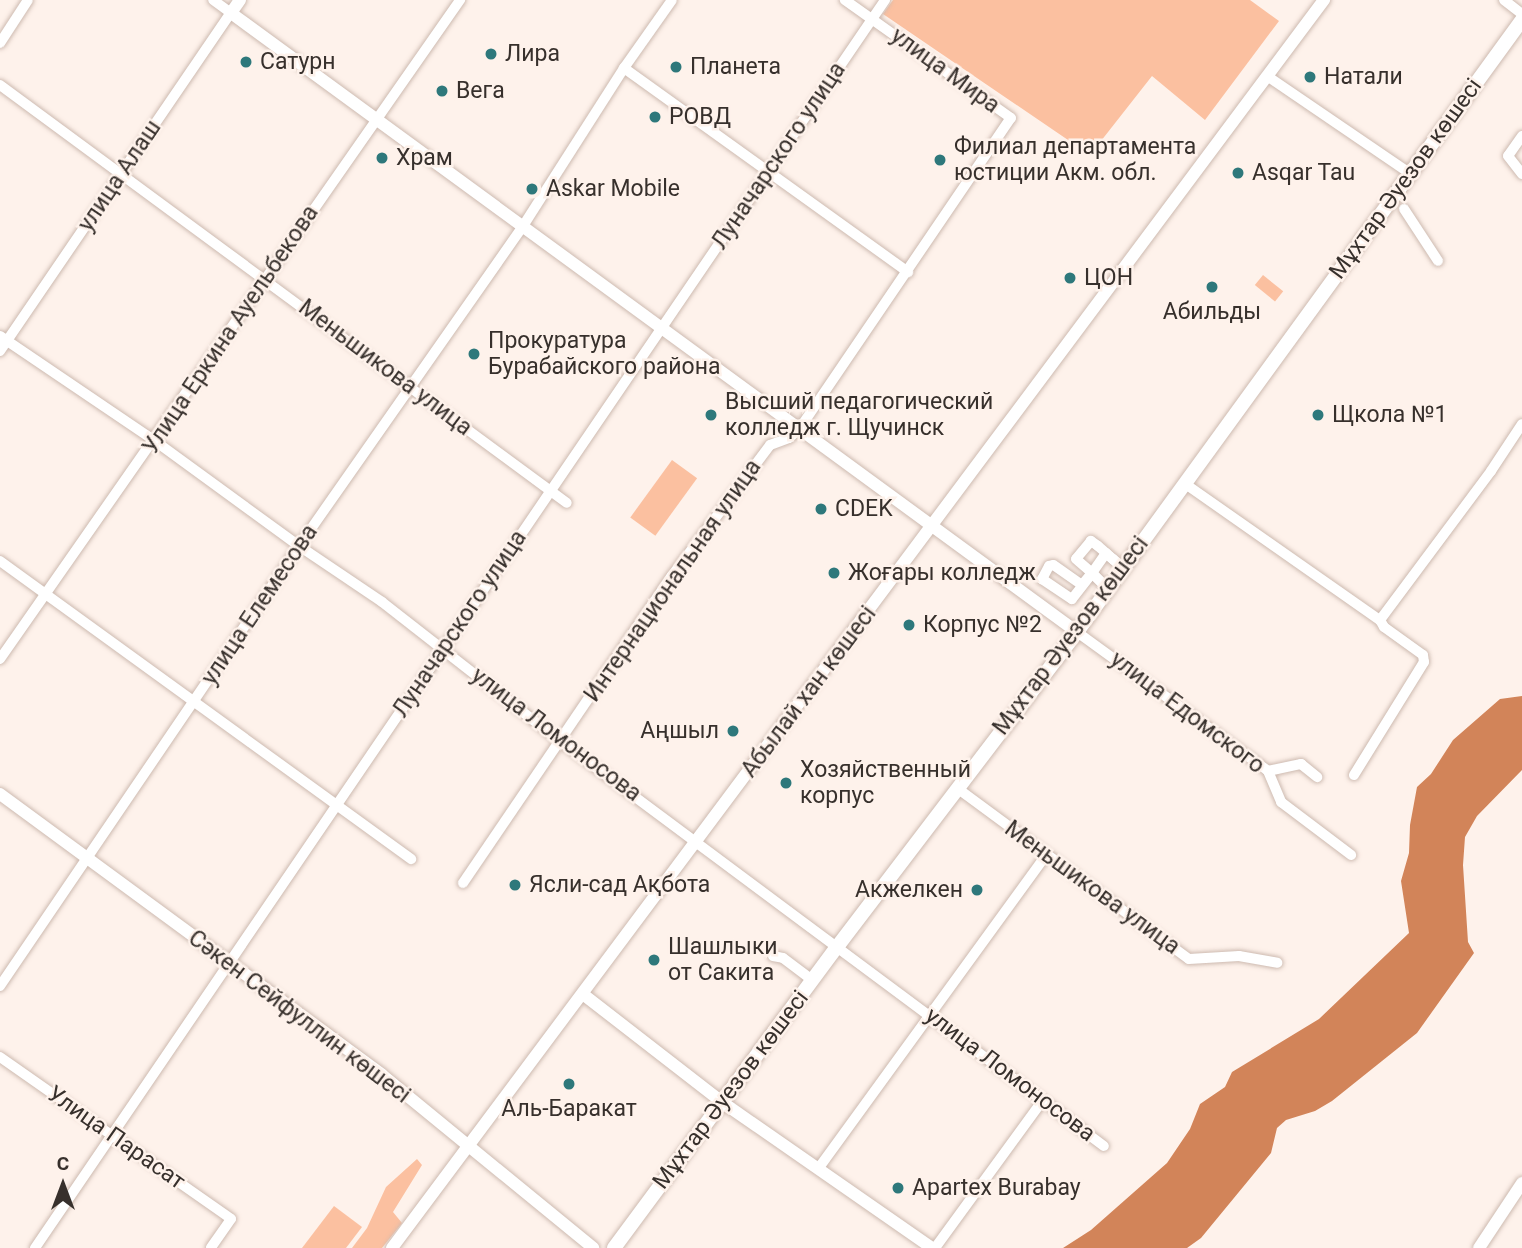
<!DOCTYPE html>
<html>
<head>
<meta charset="utf-8">
<style>
  body { margin:0 }
  #map { position:relative; width:1522px; height:1248px; overflow:hidden; background:#fef2eb; font-family:Roboto,sans-serif }
  div>[style] { position:absolute }
  .green>* { inset:0; background:#fbc0a0; transform-origin:0 0 }
  .water>* { inset:0; background:#d28459 }
  .roads { filter:drop-shadow(0 0 2px #cdbab0) drop-shadow(0 0 2px #cdbab0) }
  .minor>* { height:10px; margin:-5px; padding:0 5px; transform-origin:5px; border-radius:5px; background:#fff }
  .tertiary>* { height:12px; margin:-6px; padding:0 6px; transform-origin:6px; border-radius:6px; background:#fff }
  .secondary>* { height:14px; margin:-7px; padding:0 7px; transform-origin:7px; border-radius:7px; background:#fff }
  .dots>* { width:19px; height:19px; translate:-50% -50%; box-sizing:border-box; border:4px solid #fef2eb; border-radius:50% }
  span { translate:-50% -50%; white-space:nowrap; text-align:center; line-height:1.15; -webkit-text-stroke:5px #fef2eb; paint-order:stroke }
  .poi-label { font-size:23px; color:#37302c }
  .left { translate:0 -50%; text-align:left }
  .right { translate:-100% -50%; text-align:right }
  .street-label { font-size:23px; color:#37302c }
  .north { position:absolute; left:28px; top:1150px; width:70px; height:70px; -webkit-text-stroke:5px #fef2eb; paint-order:stroke; rotate:0deg; font-size:19px; font-weight:700; line-height:28px; text-align:center; color:#37302c }
  .north::after { content:''; display:block; margin:auto; width:24px; height:32px; background:#37302c; clip-path:polygon(50% 0,100% 100%,50% 72%,0 100%) }
</style>
</head>
<body>
<div id="map">
  <div class="green">
    <i style="clip-path:polygon(893px 0,1250px 0,1279px 21px,1205px 120px,1152px 76px,1090px 155px,883px 14px)"></i>
    <i style="left:1263px;top:275px;width:26px;height:13px;rotate:39deg"></i>
    <i style="left:672px;top:460px;width:31px;height:71px;rotate:36deg"></i>
    <i style="clip-path:polygon(417px 1159px,422px 1165px,393px 1212px,402px 1223px,382px 1248px,352px 1248px,367px 1228px,386px 1187px)"></i>
    <i style="clip-path:polygon(334px 1206px,362px 1227px,346px 1248px,302px 1248px)"></i>
  </div>
  <div class="water">
    <i style="clip-path:polygon(1522px 696px,1522px 770px,1477px 816px,1465px 837px,1463px 865px,1468px 942px,1474px 953px,1417px 1033px,1332px 1101px,1315px 1111px,1286px 1120px,1277px 1128px,1271px 1153px,1201px 1238px,1187px 1248px,1063px 1248px,1091px 1230px,1167px 1163px,1190px 1129px,1200px 1104px,1225px 1087px,1232px 1072px,1319px 1019px,1409px 933px,1401px 881px,1409px 853px,1410px 825px,1417px 787px,1431px 774px,1453px 740px,1500px 699px)"></i>
  </div>
  <div class="roads">
    <div class="minor">
      <i style="left:1504px;top:0;width:23px;rotate:38deg"></i>
      <i style="left:0;top:43px;width:51px;rotate:-56.9deg"></i>
      <i style="left:624px;top:68px;width:350px;rotate:35.7deg"></i>
      <i style="left:1267px;top:76px;width:172px;rotate:34.3deg"></i>
      <i style="left:0;top:85px;width:704px;rotate:36.4deg"></i>
      <i style="left:1522px;top:136px;width:24px;rotate:125deg"></i>
      <i style="left:1508px;top:156px;width:23px;rotate:52deg"></i>
      <i style="left:1404px;top:209px;width:62px;rotate:56.8deg"></i>
      <i style="left:0;top:336px;width:187px;rotate:34.1deg"></i>
      <i style="left:155px;top:441px;width:178px;rotate:36.1deg"></i>
      <i style="left:299px;top:546px;width:100px;rotate:34deg"></i>
      <i style="left:382px;top:602px;width:226px;rotate:38deg"></i>
      <i style="left:560px;top:741px;width:678px;rotate:36.67deg"></i>
      <i style="left:0;top:351px;width:409px;rotate:-55.7deg"></i>
      <i style="left:231px;top:13px;width:22px;rotate:-144deg"></i>
      <i style="left:1184px;top:483px;width:239px;rotate:35deg"></i>
      <i style="left:1380px;top:620px;width:8px;rotate:60deg"></i>
      <i style="left:1384px;top:627px;width:48px;rotate:35.7deg"></i>
      <i style="left:1423px;top:655px;width:7px;rotate:82deg"></i>
      <i style="left:1424px;top:662px;width:133px;rotate:121.8deg"></i>
      <i style="left:0;top:561px;width:508px;rotate:35.94deg"></i>
      <i style="left:1108px;top:589px;width:23px;rotate:-135deg"></i>
      <i style="left:1092px;top:573px;width:16px;rotate:130deg"></i>
      <i style="left:1082px;top:585px;width:35px;rotate:-145deg"></i>
      <i style="left:1053px;top:565px;width:4px;rotate:166deg"></i>
      <i style="left:1049px;top:566px;width:15px;rotate:118deg"></i>
      <i style="left:1042px;top:579px;width:36px;rotate:34deg"></i>
      <i style="left:1072px;top:599px;width:33px;rotate:-52deg"></i>
      <i style="left:1092px;top:573px;width:24px;rotate:-55deg"></i>
      <i style="left:1106px;top:553px;width:9px;rotate:41deg"></i>
      <i style="left:1113px;top:559px;width:13px;rotate:42deg"></i>
      <i style="left:1123px;top:568px;width:23px;rotate:-139deg"></i>
      <i style="left:1106px;top:553px;width:11px;rotate:-139deg"></i>
      <i style="left:1098px;top:546px;width:9px;rotate:-144deg"></i>
      <i style="left:1091px;top:541px;width:23px;rotate:130deg"></i>
      <i style="left:1076px;top:559px;width:21px;rotate:41deg"></i>
      <i style="left:1092px;top:573px;width:23px;rotate:45deg"></i>
      <i style="left:1380px;top:620px;width:186px;rotate:-53.3deg"></i>
      <i style="left:1491px;top:471px;width:56px;rotate:-56.6deg"></i>
      <i style="left:1077px;top:632px;width:236px;rotate:36deg"></i>
      <i style="left:1268px;top:771px;width:34px;rotate:67deg"></i>
      <i style="left:1281px;top:802px;width:88px;rotate:37.1deg"></i>
      <i style="left:0;top:659px;width:804px;rotate:-55.08deg"></i>
      <i style="left:1268px;top:771px;width:34px;rotate:-12deg"></i>
      <i style="left:1301px;top:764px;width:21px;rotate:39deg"></i>
      <i style="left:957px;top:788px;width:288px;rotate:36.4deg"></i>
      <i style="left:1189px;top:959px;width:50px;rotate:-3.4deg"></i>
      <i style="left:1239px;top:956px;width:39px;rotate:10deg"></i>
      <i style="left:463px;top:883px;width:370px;rotate:-55.8deg"></i>
      <i style="left:671px;top:577px;width:165px;rotate:-53.1deg"></i>
      <i style="left:770px;top:445px;width:20px;rotate:-20deg"></i>
      <i style="left:789px;top:438px;width:15px;rotate:-42deg"></i>
      <i style="left:800px;top:428px;width:375px;rotate:-55.8deg"></i>
      <i style="left:1011px;top:118px;width:204px;rotate:-144.6deg"></i>
      <i style="left:773px;top:956px;width:10px;rotate:11deg"></i>
      <i style="left:783px;top:958px;width:36px;rotate:37deg"></i>
      <i style="left:0;top:986px;width:532px;rotate:-55.8deg"></i>
      <i style="left:299px;top:546px;width:391px;rotate:-55deg"></i>
      <i style="left:523px;top:226px;width:188px;rotate:-57.4deg"></i>
      <i style="left:624px;top:68px;width:83px;rotate:-54.8deg"></i>
      <i style="left:0;top:1057px;width:282px;rotate:35deg"></i>
      <i style="left:231px;top:1219px;width:35px;rotate:125deg"></i>
      <i style="left:818px;top:1169px;width:388px;rotate:-54deg"></i>
      <i style="left:35px;top:1248px;width:1510px;rotate:-55.74deg"></i>
      <i style="left:935px;top:1248px;width:183px;rotate:-53.9deg"></i>
    </div>
    <div class="tertiary">
      <i style="left:240px;top:0;width:16px;rotate:125deg"></i>
      <i style="left:231px;top:13px;width:1048px;rotate:36.19deg"></i>
      <i style="left:0;top:794px;width:474px;rotate:36.3deg"></i>
      <i style="left:382px;top:1075px;width:273px;rotate:39.3deg"></i>
      <i style="left:584px;top:995px;width:175px;rotate:37.8deg"></i>
      <i style="left:722px;top:1102px;width:256px;rotate:34.8deg"></i>
      <i style="left:392px;top:1248px;width:1558px;rotate:-53.25deg"></i>
      <i style="left:1479px;top:1248px;width:78px;rotate:-56.5deg"></i>
    </div>
    <div class="secondary">
      <i style="left:614px;top:1248px;width:375px;rotate:-53.5deg"></i>
      <i style="left:837px;top:947px;width:396px;rotate:-52.7deg"></i>
      <i style="left:1077px;top:632px;width:757px;rotate:-53.98deg"></i>
    </div>
  </div>
  <div class="dots">
    <i style="left:491px;top:54px;background:#2e787b"></i>
    <i style="left:246px;top:62px;background:#2e787b"></i>
    <i style="left:676px;top:67px;background:#2e787b"></i>
    <i style="left:1310px;top:77px;background:#2e787b"></i>
    <i style="left:442px;top:91px;background:#2e787b"></i>
    <i style="left:655px;top:117px;background:#2e787b"></i>
    <i style="left:382px;top:158px;background:#2e787b"></i>
    <i style="left:940px;top:160px;background:#2e787b"></i>
    <i style="left:1238px;top:173px;background:#2e787b"></i>
    <i style="left:532px;top:189px;background:#2e787b"></i>
    <i style="left:1070px;top:278px;background:#2e787b"></i>
    <i style="left:1212px;top:287px;background:#2e787b"></i>
    <i style="left:474px;top:354px;background:#2e787b"></i>
    <i style="left:711px;top:415px;background:#2e787b"></i>
    <i style="left:1318px;top:415px;background:#2e787b"></i>
    <i style="left:821px;top:509px;background:#2e787b"></i>
    <i style="left:834px;top:573px;background:#2e787b"></i>
    <i style="left:909px;top:625px;background:#2e787b"></i>
    <i style="left:733px;top:731px;background:#2e787b"></i>
    <i style="left:786px;top:783px;background:#2e787b"></i>
    <i style="left:515px;top:885px;background:#2e787b"></i>
    <i style="left:977px;top:890px;background:#2e787b"></i>
    <i style="left:654px;top:960px;background:#2e787b"></i>
    <i style="left:569px;top:1084px;background:#2e787b"></i>
    <i style="left:898px;top:1188px;background:#2e787b"></i>
  </div>
  <div class="poi-label">
    <span class="left" style="left:505px;top:54px">Лира</span>
    <span class="left" style="left:260px;top:62px">Сатурн</span>
    <span class="left" style="left:690px;top:67px">Планета</span>
    <span class="left" style="left:1324px;top:77px">Натали</span>
    <span class="left" style="left:456px;top:91px">Вега</span>
    <span class="left" style="left:669px;top:117px">РОВД</span>
    <span class="left" style="left:954px;top:160px">Филиал департамента<br>юстиции Акм. обл.</span>
    <span class="left" style="left:396px;top:158px">Храм</span>
    <span class="left" style="left:1252px;top:173px">Asqar Tau</span>
    <span class="left" style="left:546px;top:189px">Askar Mobile</span>
    <span class="left" style="left:1084px;top:278px">ЦОН</span>
    <span style="left:1212px;top:312px">Абильды</span>
    <span class="left" style="left:488px;top:354px">Прокуратура<br>Бурабайского района</span>
    <span class="left" style="left:725px;top:415px">Высший педагогический<br>колледж г. Щучинск</span>
    <span class="left" style="left:1332px;top:415px">Щкола №1</span>
    <span class="left" style="left:835px;top:509px">CDEK</span>
    <span class="left" style="left:848px;top:573px">Жоғары колледж</span>
    <span class="left" style="left:923px;top:625px">Корпус №2</span>
    <span class="right" style="left:719px;top:731px">Аңшыл</span>
    <span class="left" style="left:800px;top:783px">Хозяйственный<br>корпус</span>
    <span class="left" style="left:529px;top:885px">Ясли-сад Ақбота</span>
    <span class="right" style="left:963px;top:890px">Акжелкен</span>
    <span class="left" style="left:668px;top:960px">Шашлыки<br>от Сакита</span>
    <span style="left:569px;top:1109px">Аль-Баракат</span>
    <span class="left" style="left:912px;top:1188px">Apartex Burabay</span>
  </div>
  <div class="street-label">
    <span style="left:945px;top:71px;rotate:36deg">улица Мира</span>
    <span style="left:779px;top:156px;rotate:-56deg">Луначарского улица</span>
    <span style="left:120px;top:176px;rotate:-56deg">улица Алаш</span>
    <span style="left:1406px;top:179px;rotate:-54deg">Мұхтар Әуезов көшесі</span>
    <span style="left:231px;top:330px;rotate:-56deg">Улица Еркина Ауельбекова</span>
    <span style="left:385px;top:368px;rotate:37deg">Меньшикова улица</span>
    <span style="left:673px;top:581px;rotate:-55deg">Интернациональная улица</span>
    <span style="left:260px;top:605px;rotate:-56deg">улица Елемесова</span>
    <span style="left:460px;top:624px;rotate:-56deg">Луначарского улица</span>
    <span style="left:1071px;top:636px;rotate:-53deg">Мұхтар Әуезов көшесі</span>
    <span style="left:809px;top:692px;rotate:-53deg">Абылай хан көшесі</span>
    <span style="left:1187px;top:713px;rotate:37deg">улица Едомского</span>
    <span style="left:556px;top:735px;rotate:37deg">улица Ломоносова</span>
    <span style="left:1092px;top:888px;rotate:36deg">Меньшикова улица</span>
    <span style="left:299px;top:1017px;rotate:37deg">Сәкен Сейфуллин көшесі</span>
    <span style="left:1010px;top:1075px;rotate:37deg">улица Ломоносова</span>
    <span style="left:731px;top:1090px;rotate:-53deg">Мұхтар Әуезов көшесі</span>
    <span style="left:116px;top:1138px;rotate:35deg">Улица Парасат</span>
  </div>
  <div class="north">С</div>
</div>
</body>
</html>
